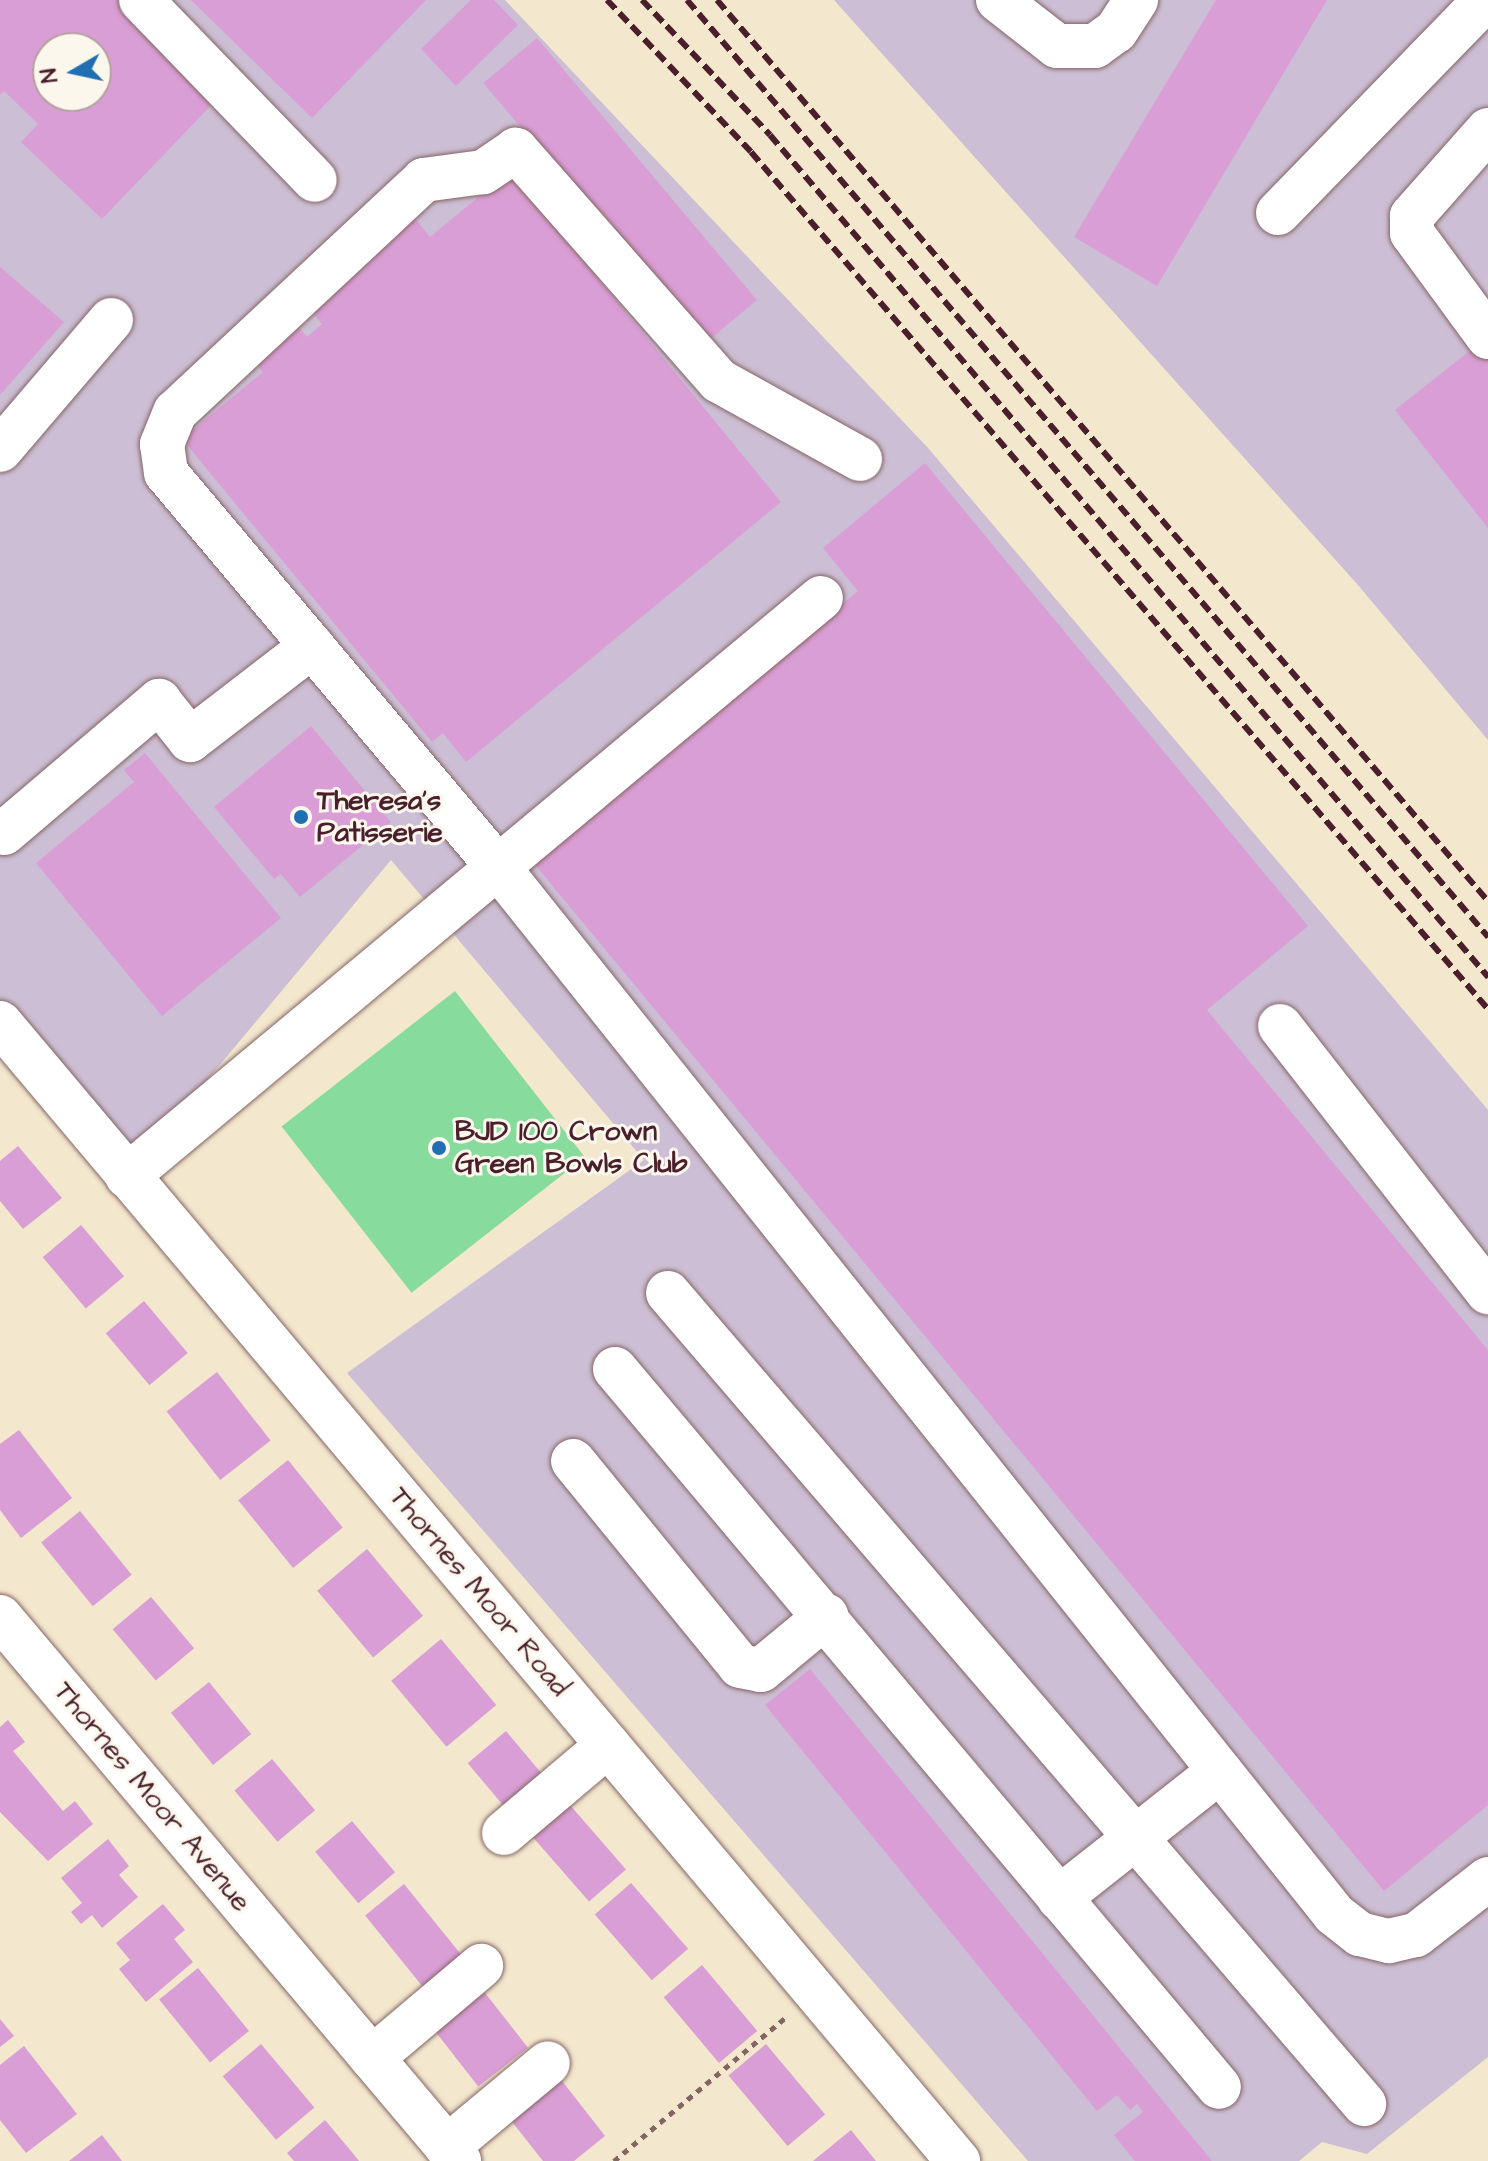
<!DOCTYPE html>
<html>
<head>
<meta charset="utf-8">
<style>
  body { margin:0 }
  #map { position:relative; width:1488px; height:2161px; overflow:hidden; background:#f3e7ce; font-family:"Architects Daughter",sans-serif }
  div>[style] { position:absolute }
  .industrial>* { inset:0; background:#ccbed4 }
  .green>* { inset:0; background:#86db9d; transform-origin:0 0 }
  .building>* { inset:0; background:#d99ed5; transform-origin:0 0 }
  .path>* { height:5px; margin-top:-2.5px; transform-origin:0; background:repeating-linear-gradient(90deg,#856564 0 6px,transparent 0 12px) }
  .roads { filter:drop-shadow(0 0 2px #856564) drop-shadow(0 0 2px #856564) }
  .minor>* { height:44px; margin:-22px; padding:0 22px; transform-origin:22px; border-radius:22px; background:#fff }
  .rail>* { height:6px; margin-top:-3px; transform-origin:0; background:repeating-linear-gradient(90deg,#4a1f2b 0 12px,transparent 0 18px) }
  .dots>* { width:22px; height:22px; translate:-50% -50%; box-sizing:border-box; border:4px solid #fbf7ec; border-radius:50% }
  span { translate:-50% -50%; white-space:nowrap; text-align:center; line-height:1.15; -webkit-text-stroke:6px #fbf7ec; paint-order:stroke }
  .poi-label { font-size:28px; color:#4a1f2b; font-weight:700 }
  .left { translate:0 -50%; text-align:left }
  .street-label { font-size:28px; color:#4a1f2b }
  .north { position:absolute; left:32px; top:32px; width:80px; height:80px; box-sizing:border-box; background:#fbf7ec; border:2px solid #b4a19f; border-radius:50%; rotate:261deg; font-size:22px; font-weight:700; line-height:32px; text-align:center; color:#4a1f2b }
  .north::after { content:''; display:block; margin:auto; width:28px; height:36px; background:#1f6fb2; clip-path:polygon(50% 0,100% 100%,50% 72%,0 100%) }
</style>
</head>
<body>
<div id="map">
  <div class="industrial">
    <i style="clip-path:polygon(evenodd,0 0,505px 0,928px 448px,1488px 1110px,1488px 2057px,1367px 2154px,1322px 2142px,1299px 2161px,1028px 2161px,347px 1373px,644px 1160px,391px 860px,127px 1176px,0 1023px,0 0,48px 48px,96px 48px,96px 96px,48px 96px,48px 48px)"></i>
    <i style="clip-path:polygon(834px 0,1488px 0,1488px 740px,1358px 585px)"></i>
  </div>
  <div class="green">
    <i style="left:455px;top:991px;width:211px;height:220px;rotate:52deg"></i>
  </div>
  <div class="building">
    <i style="clip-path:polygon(evenodd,0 0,119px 0,219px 97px,102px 219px,21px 142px,38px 124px,4px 91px,0 95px,0 0,48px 48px,96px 48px,96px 96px,48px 96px,48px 48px)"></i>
    <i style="clip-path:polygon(191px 0,426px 0,312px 118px)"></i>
    <i style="clip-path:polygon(471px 0,494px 0,518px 25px,456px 86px,421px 49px)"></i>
    <i style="clip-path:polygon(1216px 0,1327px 0,1157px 286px,1074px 237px)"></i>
    <i style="left:537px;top:38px;width:342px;height:70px;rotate:50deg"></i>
    <i style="clip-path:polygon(510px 171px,781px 502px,466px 762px,443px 733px,432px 742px,182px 439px,263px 372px,247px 353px,290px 317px,307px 337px,322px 324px,306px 304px,413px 216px,430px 237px)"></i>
    <i style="clip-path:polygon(0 267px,64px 322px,0 395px)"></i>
    <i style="clip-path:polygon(1476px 346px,1488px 361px,1488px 528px,1395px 410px)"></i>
    <i style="clip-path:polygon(925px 463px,1308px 926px,1207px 1010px,1488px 1350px,1488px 1805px,1384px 1891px,532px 861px,858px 591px,823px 548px)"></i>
    <i style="clip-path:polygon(311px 726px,391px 822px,300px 897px,281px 874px,274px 879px,214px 807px)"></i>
    <i style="clip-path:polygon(145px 753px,281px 918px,162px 1016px,36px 863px,134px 782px,124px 770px)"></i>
    <i style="clip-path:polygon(18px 1146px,62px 1198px,23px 1229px,0 1201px,0 1161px)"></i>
    <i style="left:81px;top:1225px;width:67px;height:50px;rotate:50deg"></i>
    <i style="left:144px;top:1301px;width:68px;height:50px;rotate:50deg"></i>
    <i style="left:217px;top:1372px;width:87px;height:64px;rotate:52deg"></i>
    <i style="clip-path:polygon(19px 1430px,72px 1498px,21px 1538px,0 1510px,0 1444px)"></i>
    <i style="left:288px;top:1460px;width:87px;height:64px;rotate:51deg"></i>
    <i style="left:80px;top:1511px;width:82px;height:50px;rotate:51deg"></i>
    <i style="left:367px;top:1549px;width:87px;height:65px;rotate:50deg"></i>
    <i style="left:151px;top:1597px;width:67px;height:50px;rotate:50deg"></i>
    <i style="left:441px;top:1639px;width:86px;height:65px;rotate:50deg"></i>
    <i style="clip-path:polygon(810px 1669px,1212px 2161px,1135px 2161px,1114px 2135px,1143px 2112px,1137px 2104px,1130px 2110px,1117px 2095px,1097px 2111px,765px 1705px)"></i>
    <i style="left:209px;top:1682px;width:67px;height:49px;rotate:51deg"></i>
    <i style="clip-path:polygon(8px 1720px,25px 1742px,13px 1751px,63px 1811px,75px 1801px,93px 1824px,48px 1861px,0 1812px,0 1727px)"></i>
    <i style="left:506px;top:1731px;width:67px;height:50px;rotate:50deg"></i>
    <i style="left:272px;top:1759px;width:67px;height:49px;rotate:50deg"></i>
    <i style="left:563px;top:1797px;width:96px;height:49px;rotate:49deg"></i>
    <i style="left:352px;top:1821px;width:67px;height:48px;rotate:50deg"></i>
    <i style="clip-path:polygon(108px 1839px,129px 1866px,119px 1875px,138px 1897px,102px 1928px,92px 1915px,81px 1924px,71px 1912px,82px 1903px,61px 1878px)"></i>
    <i style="left:631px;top:1883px;width:87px;height:48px;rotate:49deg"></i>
    <i style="left:404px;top:1884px;width:98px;height:50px;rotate:51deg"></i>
    <i style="clip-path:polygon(163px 1904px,185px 1930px,174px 1939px,193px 1962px,146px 2002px,119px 1969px,130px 1960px,116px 1943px)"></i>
    <i style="left:702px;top:1965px;width:86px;height:50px;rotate:50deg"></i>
    <i style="left:198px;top:1968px;width:81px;height:50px;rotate:51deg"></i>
    <i style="left:475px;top:1980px;width:86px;height:63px;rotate:52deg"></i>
    <i style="clip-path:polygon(0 2019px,14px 2036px,0 2047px)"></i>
    <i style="left:261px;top:2044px;width:83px;height:50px;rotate:50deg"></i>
    <i style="left:766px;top:2044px;width:92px;height:49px;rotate:50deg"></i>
    <i style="clip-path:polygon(24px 2046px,77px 2114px,26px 2153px,0 2120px,0 2065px)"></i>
    <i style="clip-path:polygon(552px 2068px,605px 2136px,574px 2161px,543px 2161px,501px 2108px)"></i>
    <i style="clip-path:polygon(325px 2120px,351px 2151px,359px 2161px,294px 2161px,287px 2153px)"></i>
    <i style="clip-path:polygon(851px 2130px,876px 2161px,813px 2161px)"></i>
    <i style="clip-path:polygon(102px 2135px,122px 2161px,69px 2161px)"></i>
  </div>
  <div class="path">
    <i style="left:614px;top:2161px;width:223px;rotate:-39.9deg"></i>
  </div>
  <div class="roads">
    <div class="minor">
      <i style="left:141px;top:0;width:250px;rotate:46deg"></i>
      <i style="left:998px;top:0;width:75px;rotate:37.9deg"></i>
      <i style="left:1057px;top:46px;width:38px"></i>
      <i style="left:1095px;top:46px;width:26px;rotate:-36deg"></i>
      <i style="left:1116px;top:31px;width:37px;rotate:-57deg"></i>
      <i style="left:1488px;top:130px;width:115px;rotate:131.5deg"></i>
      <i style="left:1412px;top:216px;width:17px;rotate:90deg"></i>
      <i style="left:1412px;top:233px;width:129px;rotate:53.8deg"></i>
      <i style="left:1278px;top:213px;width:297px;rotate:-45.8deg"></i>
      <i style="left:0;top:450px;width:171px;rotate:-49.5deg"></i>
      <i style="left:860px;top:459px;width:161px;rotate:-151deg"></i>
      <i style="left:719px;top:381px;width:308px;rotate:-131.3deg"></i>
      <i style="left:516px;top:150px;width:40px;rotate:146deg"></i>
      <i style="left:483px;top:172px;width:60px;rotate:172.3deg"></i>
      <i style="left:424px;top:180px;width:340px;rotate:137deg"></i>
      <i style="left:175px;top:412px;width:35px;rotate:112deg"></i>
      <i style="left:162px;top:444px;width:29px;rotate:82deg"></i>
      <i style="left:166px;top:473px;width:515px;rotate:49.88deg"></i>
      <i style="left:498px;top:867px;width:1340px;rotate:51.39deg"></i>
      <i style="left:1334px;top:1914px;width:33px;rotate:38deg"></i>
      <i style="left:1360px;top:1934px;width:30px;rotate:14deg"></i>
      <i style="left:1389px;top:1941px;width:28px;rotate:-13deg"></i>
      <i style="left:1416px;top:1935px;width:91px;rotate:-37.9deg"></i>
      <i style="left:4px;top:833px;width:204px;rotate:-40.4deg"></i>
      <i style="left:159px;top:701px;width:50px;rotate:51.5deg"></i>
      <i style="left:190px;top:740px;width:154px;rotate:-37.6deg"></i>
      <i style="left:0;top:1023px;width:1488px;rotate:49.91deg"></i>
      <i style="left:1280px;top:1026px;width:338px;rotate:52deg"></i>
      <i style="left:127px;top:1176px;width:903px;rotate:-39.79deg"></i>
      <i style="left:668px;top:1293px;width:1069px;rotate:49.36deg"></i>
      <i style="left:615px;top:1369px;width:938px;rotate:49.93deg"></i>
      <i style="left:573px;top:1461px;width:264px;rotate:50.8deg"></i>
      <i style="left:740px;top:1666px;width:21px;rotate:11deg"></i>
      <i style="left:761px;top:1670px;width:85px;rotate:-39.7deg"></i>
      <i style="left:0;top:1617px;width:712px;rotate:49.84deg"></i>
      <i style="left:504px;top:1833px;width:136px;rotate:-40.2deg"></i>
      <i style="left:1059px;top:1898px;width:205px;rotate:-38.3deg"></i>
      <i style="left:372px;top:2058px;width:143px;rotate:-40.2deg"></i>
      <i style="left:447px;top:2147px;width:131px;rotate:-39.7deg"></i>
    </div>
  </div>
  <div class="rail">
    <i style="left:607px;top:0;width:209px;rotate:46.5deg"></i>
    <i style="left:751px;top:152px;width:1130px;rotate:49.31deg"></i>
    <i style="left:642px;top:0;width:186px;rotate:46.5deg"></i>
    <i style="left:770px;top:135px;width:1107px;rotate:49.54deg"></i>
    <i style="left:687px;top:0;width:1233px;rotate:49.47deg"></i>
    <i style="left:717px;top:0;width:1186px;rotate:49.45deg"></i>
  </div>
  <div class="dots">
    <i style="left:301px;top:817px;background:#1f6fb2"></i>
    <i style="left:439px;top:1148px;background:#1f6fb2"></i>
  </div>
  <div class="poi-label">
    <span class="left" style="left:317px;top:817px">Theresa's<br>Patisserie</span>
    <span class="left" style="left:455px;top:1148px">BJD 100 Crown<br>Green Bowls Club</span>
  </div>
  <div class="street-label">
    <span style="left:479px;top:1592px;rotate:50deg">Thornes Moor Road</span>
    <span style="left:152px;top:1797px;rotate:50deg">Thornes Moor Avenue</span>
  </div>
  <div class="north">N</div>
</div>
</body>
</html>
